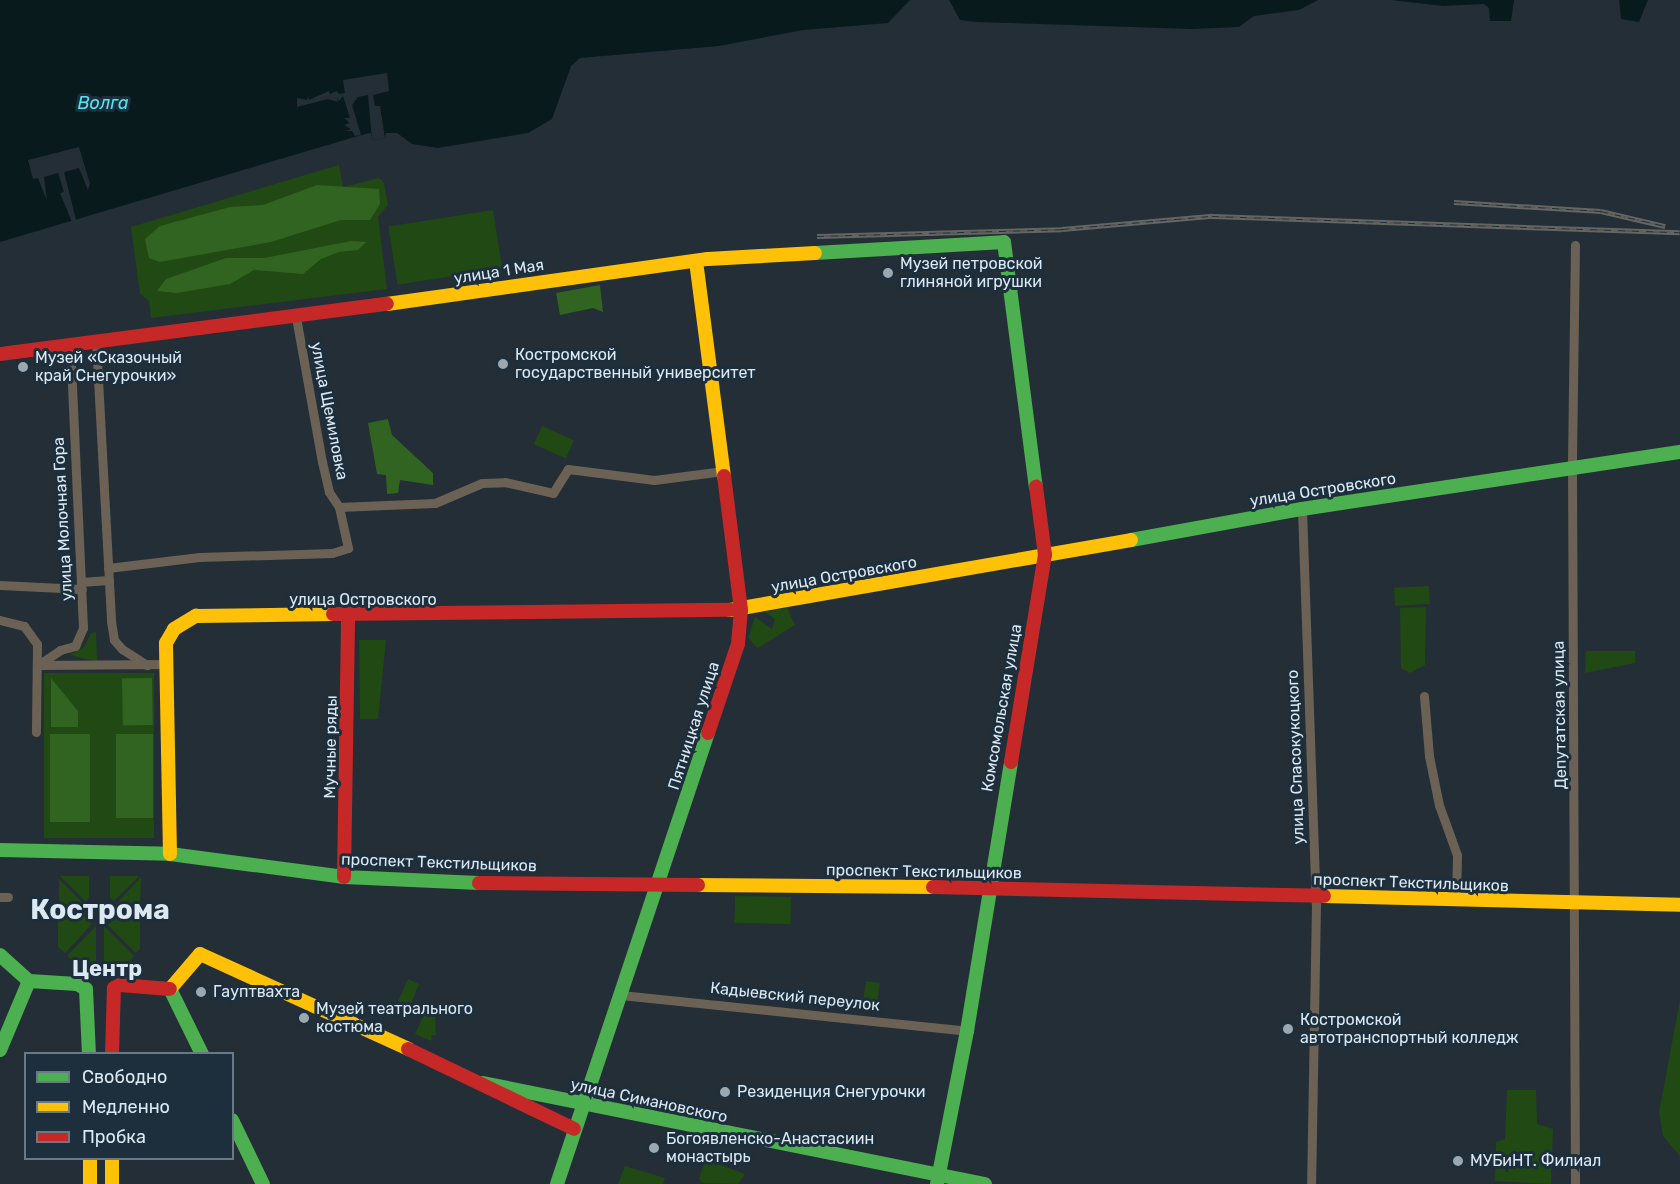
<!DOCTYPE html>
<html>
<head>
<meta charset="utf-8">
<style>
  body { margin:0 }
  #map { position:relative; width:1680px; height:1184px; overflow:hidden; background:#242e36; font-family:Rubik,sans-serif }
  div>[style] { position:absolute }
  .green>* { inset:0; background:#214913; transform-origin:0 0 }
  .forest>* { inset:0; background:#316421; transform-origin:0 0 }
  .water>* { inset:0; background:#091a1d }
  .pier>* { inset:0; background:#242e36 }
  .street>* { height:9px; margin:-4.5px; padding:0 4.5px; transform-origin:4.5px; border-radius:4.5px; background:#6b6154 }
  .fast>* { height:14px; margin:-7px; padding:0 7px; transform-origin:7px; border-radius:7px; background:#4caf50 }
  .slow>* { height:14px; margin:-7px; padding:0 7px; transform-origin:7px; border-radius:7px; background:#ffc107 }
  .jam>* { height:14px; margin:-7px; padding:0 7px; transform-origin:7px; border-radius:7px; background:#c62828 }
  .rail>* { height:4.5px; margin-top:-2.25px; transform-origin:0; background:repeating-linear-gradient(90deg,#1d2f3d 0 7px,#656562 0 14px); box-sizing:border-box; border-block:2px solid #656562 }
  .dots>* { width:16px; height:16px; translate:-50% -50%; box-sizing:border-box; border:3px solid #1d2f3d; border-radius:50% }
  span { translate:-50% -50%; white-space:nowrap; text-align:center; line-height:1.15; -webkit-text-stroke:6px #1d2f3d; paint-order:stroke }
  .poi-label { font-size:16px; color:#dde9f2 }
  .left { translate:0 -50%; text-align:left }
  .street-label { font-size:16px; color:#dde9f2 }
  .water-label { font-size:18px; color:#52e5f3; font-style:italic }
  .district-label { font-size:22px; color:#dde9f2; font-weight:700 }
  .town-label { font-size:28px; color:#dde9f2; font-weight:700 }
  .legend { position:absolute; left:24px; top:1052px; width:210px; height:108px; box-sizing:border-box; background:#1d2f3d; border:2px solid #6a7985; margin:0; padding:8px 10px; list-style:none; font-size:18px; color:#dde9f2 }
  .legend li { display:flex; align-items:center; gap:12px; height:30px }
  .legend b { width:30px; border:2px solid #6a7985 }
</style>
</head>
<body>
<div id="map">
  <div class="green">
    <i style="clip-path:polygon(339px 165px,343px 187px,379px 178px,384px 183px,388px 205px,378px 217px,387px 289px,151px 318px,149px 301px,140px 294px,131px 227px)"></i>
    <i style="left:493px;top:210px;width:59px;height:106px;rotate:81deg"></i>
    <i style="left:542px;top:426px;width:35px;height:20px;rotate:24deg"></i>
    <i style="left:1429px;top:586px;width:18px;height:35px;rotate:87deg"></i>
    <i style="clip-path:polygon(1426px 607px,1425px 665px,1410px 673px,1401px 668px,1400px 608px)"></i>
    <i style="clip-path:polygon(787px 608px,795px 625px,758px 648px,748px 638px,755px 617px,772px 629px,775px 619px,765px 612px)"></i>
    <i style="clip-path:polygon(96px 632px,97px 662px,70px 655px,84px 647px,91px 633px)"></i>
    <i style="clip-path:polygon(359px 640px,386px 640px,378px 719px,360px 719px)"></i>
    <i style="clip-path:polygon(1586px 651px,1635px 651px,1635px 663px,1585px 673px)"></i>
    <i style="left:44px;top:673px;width:110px;height:165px"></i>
    <i style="clip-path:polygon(60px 876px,89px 876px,89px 897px,86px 902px)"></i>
    <i style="clip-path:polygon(110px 876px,139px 876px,114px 901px,110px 898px)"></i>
    <i style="clip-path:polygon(141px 877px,140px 909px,117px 908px,116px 904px)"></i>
    <i style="clip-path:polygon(59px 879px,85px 905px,84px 908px,59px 907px)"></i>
    <i style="left:735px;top:896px;width:56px;height:27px;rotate:1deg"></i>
    <i style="clip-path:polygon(58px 915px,85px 916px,92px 924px,65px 953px,58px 947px)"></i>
    <i style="clip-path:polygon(115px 917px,140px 917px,140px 949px,136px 953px,108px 925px)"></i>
    <i style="clip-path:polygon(96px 926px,96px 962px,73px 961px,67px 956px)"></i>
    <i style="clip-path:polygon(104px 926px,134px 956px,128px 963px,104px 962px)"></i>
    <i style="clip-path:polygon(408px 979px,419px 984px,407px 1014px,402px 1016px,395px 1008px)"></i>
    <i style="left:866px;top:981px;width:14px;height:26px;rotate:8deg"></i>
    <i style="clip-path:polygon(1680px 1000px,1680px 1156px,1663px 1136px,1659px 1112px)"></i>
    <i style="clip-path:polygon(429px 1004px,435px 1007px,436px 1036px,432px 1035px,431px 1041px,415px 1034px)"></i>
    <i style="clip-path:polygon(1507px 1090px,1536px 1090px,1537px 1124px,1553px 1129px,1551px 1184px,1495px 1181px,1496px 1142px,1505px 1139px)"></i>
    <i style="clip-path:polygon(705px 1159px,745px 1174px,738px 1184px,702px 1183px,699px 1179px)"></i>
    <i style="clip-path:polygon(625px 1166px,665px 1178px,663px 1184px,618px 1184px)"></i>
  </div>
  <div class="forest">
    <i style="clip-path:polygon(317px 185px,379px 189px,380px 204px,370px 220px,341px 220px,271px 242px,160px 262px,149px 258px,145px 239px,160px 226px,230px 207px,263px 205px)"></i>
    <i style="clip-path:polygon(351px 241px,366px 242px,358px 250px,339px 252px,321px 259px,303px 274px,254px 270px,230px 284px,177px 293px,157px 291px,166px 279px,226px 258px,264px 258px)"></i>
    <i style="clip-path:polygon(600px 285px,603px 312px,593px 308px,560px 315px,556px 293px)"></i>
    <i style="clip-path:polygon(388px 419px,392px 435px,433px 473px,433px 485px,400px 480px,398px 493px,387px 494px,386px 475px,377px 474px,376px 468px,368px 423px)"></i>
    <i style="clip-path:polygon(51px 678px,78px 711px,78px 727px,51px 727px)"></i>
    <i style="left:152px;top:678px;width:47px;height:30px;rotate:89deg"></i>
    <i style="left:50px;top:734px;width:40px;height:88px"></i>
    <i style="left:116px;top:734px;width:37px;height:84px"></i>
  </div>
  <div class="water">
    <i style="clip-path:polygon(0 0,910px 0,888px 23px,803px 30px,719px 46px,580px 58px,571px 66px,552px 119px,528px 133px,438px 148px,412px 144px,397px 133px,386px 133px,385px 138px,372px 140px,371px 133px,365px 134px,0 242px)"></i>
    <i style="clip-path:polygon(949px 0,1318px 0,1299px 10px,1254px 16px,1239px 27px,1192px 29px,976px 22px,960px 20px)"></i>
    <i style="clip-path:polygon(1391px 0,1514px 0,1511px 21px,1490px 21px,1489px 8px,1484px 4px,1443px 6px)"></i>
    <i style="clip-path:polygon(1619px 0,1648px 0,1639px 22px,1621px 19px)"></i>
  </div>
  <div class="pier">
    <i style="clip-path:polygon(387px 73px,389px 91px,373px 95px,375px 106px,380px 106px,385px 138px,372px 140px,368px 95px,358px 97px,352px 105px,361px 135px,355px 136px,352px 131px,346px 131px,351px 129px,344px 125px,350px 123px,344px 118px,350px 118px,343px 96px,339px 101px,337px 97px,338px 102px,328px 99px,297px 107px,297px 98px,307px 100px,308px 96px,309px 100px,329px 91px,330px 94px,337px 91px,339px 94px,345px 93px,343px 80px)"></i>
    <i style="clip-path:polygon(79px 147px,90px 184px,88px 190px,79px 168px,64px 172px,76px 220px,72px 222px,60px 193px,64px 192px,58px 173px,44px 177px,47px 201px,38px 178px,33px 179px,28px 160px)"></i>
  </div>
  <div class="street">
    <i style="left:1575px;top:245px;width:222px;rotate:90.8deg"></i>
    <i style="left:1572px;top:467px;width:717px;rotate:89.76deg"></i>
    <i style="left:96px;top:342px;width:279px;rotate:86.9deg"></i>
    <i style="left:111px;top:621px;width:19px;rotate:81deg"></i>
    <i style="left:114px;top:640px;width:12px;rotate:48deg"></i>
    <i style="left:122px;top:649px;width:30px;rotate:33deg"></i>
    <i style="left:339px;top:507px;width:96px;rotate:-2.4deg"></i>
    <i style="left:435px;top:503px;width:51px;rotate:-23.1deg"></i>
    <i style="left:482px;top:483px;width:23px;rotate:-2deg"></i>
    <i style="left:505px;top:482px;width:49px;rotate:12.9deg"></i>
    <i style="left:553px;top:493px;width:28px;rotate:-58deg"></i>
    <i style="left:568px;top:469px;width:87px;rotate:7.3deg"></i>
    <i style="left:654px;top:480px;width:70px;rotate:-7.4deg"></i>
    <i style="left:1302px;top:509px;width:395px;rotate:88deg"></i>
    <i style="left:1316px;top:904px;width:280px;rotate:91deg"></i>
    <i style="left:108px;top:568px;width:92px;rotate:-6.9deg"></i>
    <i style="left:199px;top:557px;width:133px;rotate:-1.7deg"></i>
    <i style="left:332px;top:553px;width:17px;rotate:-17deg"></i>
    <i style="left:348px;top:548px;width:42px;rotate:-102.4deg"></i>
    <i style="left:339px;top:507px;width:18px;rotate:-124deg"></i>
    <i style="left:329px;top:492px;width:31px;rotate:-103deg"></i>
    <i style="left:322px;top:462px;width:147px;rotate:-100.2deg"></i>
    <i style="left:81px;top:582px;width:28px;rotate:-4deg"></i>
    <i style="left:0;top:585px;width:82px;rotate:2.8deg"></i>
    <i style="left:0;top:620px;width:25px;rotate:14deg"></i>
    <i style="left:24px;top:626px;width:22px;rotate:54deg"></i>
    <i style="left:37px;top:644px;width:88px;rotate:90.7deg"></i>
    <i style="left:38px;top:665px;width:27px;rotate:-34deg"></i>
    <i style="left:60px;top:650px;width:16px;rotate:-15deg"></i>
    <i style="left:75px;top:646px;width:20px;rotate:-66deg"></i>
    <i style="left:83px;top:628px;width:282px;rotate:-92.6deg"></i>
    <i style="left:39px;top:665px;width:126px;rotate:-0.5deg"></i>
    <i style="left:1424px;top:696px;width:60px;rotate:85.2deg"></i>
    <i style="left:1429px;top:756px;width:50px;rotate:78.5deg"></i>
    <i style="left:1439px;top:805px;width:53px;rotate:70.2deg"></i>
    <i style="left:1457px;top:855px;width:46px;rotate:91.2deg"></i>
    <i style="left:0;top:897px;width:8px"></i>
    <i style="left:621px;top:995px;width:348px;rotate:5.9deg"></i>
  </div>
  <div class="fast">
    <i style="left:815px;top:253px;width:189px;rotate:-3.3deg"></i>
    <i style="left:1004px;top:242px;width:247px;rotate:82.6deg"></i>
    <i style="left:1131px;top:540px;width:174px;rotate:-10.3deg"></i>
    <i style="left:1302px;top:509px;width:382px;rotate:-8.6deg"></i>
    <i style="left:0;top:850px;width:170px;rotate:1.3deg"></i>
    <i style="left:170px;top:854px;width:176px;rotate:7.5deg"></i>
    <i style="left:344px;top:877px;width:135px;rotate:2.5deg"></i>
    <i style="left:0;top:955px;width:39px;rotate:42deg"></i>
    <i style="left:29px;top:981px;width:48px;rotate:3.6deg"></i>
    <i style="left:77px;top:984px;width:10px;rotate:29deg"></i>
    <i style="left:86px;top:989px;width:65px;rotate:87.4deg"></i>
    <i style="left:170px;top:989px;width:72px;rotate:63.8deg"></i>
    <i style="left:0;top:1050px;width:75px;rotate:-67.2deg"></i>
    <i style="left:483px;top:1083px;width:512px;rotate:11.38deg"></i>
    <i style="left:232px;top:1120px;width:71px;rotate:64.2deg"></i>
    <i style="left:557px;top:1184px;width:476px;rotate:-71.5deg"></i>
    <i style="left:937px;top:1184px;width:156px;rotate:-78.9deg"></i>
    <i style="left:967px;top:1031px;width:273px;rotate:-80.7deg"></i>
  </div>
  <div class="slow">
    <i style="left:696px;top:261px;width:217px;rotate:82.6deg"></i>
    <i style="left:387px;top:304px;width:324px;rotate:-8deg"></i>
    <i style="left:708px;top:259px;width:107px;rotate:-3.2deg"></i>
    <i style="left:730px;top:610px;width:407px;rotate:-9.9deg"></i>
    <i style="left:170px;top:854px;width:211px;rotate:-91.1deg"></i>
    <i style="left:166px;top:643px;width:16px;rotate:-60deg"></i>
    <i style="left:174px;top:629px;width:26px;rotate:-31deg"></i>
    <i style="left:196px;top:616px;width:137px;rotate:-0.8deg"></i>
    <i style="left:698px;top:885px;width:235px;rotate:0.5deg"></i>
    <i style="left:1324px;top:896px;width:356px;rotate:1.4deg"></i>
    <i style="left:170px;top:989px;width:46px;rotate:-49.4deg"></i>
    <i style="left:200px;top:954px;width:229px;rotate:24.5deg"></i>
    <i style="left:90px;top:1158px;width:26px;rotate:90deg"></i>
    <i style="left:112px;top:1158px;width:26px;rotate:90deg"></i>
  </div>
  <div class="jam">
    <i style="left:0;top:354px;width:390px;rotate:-7.4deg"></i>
    <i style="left:333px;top:614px;width:397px;rotate:-0.6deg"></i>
    <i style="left:708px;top:733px;width:94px;rotate:-71.4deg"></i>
    <i style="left:738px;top:644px;width:34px;rotate:-85deg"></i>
    <i style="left:741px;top:610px;width:135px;rotate:-97.2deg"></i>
    <i style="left:1011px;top:762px;width:210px;rotate:-80.7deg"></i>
    <i style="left:1045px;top:555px;width:69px;rotate:-97.5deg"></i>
    <i style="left:344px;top:877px;width:260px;rotate:-89.1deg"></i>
    <i style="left:479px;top:883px;width:219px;rotate:0.5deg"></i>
    <i style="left:933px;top:887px;width:391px;rotate:1.3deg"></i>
    <i style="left:408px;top:1049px;width:184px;rotate:25.7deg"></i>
    <i style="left:112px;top:1054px;width:66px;rotate:-88.3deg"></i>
    <i style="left:114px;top:988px;width:7px;rotate:-27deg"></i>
    <i style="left:120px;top:985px;width:50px;rotate:4.6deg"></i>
  </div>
  <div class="rail">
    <i style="left:1454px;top:202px;width:147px;rotate:3.5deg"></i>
    <i style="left:1601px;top:211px;width:66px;rotate:13.2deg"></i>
    <i style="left:817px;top:236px;width:245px;rotate:-1.6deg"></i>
    <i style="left:1062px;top:229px;width:151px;rotate:-5deg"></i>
    <i style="left:1212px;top:216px;width:468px;rotate:2deg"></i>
  </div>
  <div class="dots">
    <i style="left:888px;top:273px;background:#9ca8b0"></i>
    <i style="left:503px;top:364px;background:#9ca8b0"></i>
    <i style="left:23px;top:367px;background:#9ca8b0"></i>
    <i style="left:201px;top:992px;background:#9ca8b0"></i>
    <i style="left:304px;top:1018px;background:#9ca8b0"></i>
    <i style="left:1288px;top:1029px;background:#9ca8b0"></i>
    <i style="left:725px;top:1092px;background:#9ca8b0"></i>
    <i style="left:654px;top:1148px;background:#9ca8b0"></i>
    <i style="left:1458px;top:1161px;background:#9ca8b0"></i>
  </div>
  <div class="poi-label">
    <span class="left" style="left:900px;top:273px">Музей петровской<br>глиняной игрушки</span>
    <span class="left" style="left:515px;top:364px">Костромской<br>государственный университет</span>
    <span class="left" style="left:35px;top:367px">Музей «Сказочный<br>край Снегурочки»</span>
    <span class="left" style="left:213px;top:992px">Гауптвахта</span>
    <span class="left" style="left:316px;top:1018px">Музей театрального<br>костюма</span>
    <span class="left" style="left:1300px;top:1029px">Костромской<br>автотранспортный колледж</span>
    <span class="left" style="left:737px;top:1092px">Резиденция Снегурочки</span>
    <span class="left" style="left:666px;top:1148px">Богоявленско-Анастасиин<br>монастырь</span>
    <span class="left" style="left:1470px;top:1161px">МУБиНТ. Филиал</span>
  </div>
  <div class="street-label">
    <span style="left:499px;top:272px;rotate:-9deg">улица 1 Мая</span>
    <span style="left:329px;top:411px;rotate:79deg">улица Щемиловка</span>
    <span style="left:1323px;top:490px;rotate:-9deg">улица Островского</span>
    <span style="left:63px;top:519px;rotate:-93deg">улица Молочная Гора</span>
    <span style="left:844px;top:575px;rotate:-10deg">улица Островского</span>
    <span style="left:363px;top:600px">улица Островского</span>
    <span style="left:1002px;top:708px;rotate:-80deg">Комсомольская улица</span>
    <span style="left:1560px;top:715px;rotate:-91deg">Депутатская улица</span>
    <span style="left:694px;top:726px;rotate:-72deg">Пятницкая улица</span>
    <span style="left:331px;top:747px;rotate:-89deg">Мучные ряды</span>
    <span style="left:1296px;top:757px;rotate:-92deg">улица Спасокукоцкого</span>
    <span style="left:439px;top:863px;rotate:2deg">проспект Текстильщиков</span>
    <span style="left:924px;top:872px;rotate:1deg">проспект Текстильщиков</span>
    <span style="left:1411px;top:883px;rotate:2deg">проспект Текстильщиков</span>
    <span style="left:795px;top:997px;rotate:6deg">Кадыевский переулок</span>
    <span style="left:649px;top:1101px;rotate:12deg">улица Симановского</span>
  </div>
  <div class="water-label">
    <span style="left:103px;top:103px">Волга</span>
  </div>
  <div class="district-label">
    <span style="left:107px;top:969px">Центр</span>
  </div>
  <div class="town-label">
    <span style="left:100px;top:910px">Кострома</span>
  </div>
  <ul class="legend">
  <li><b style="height:8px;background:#4caf50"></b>Свободно</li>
  <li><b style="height:8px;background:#ffc107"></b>Медленно</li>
  <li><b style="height:8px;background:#c62828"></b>Пробка</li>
  </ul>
</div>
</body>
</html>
